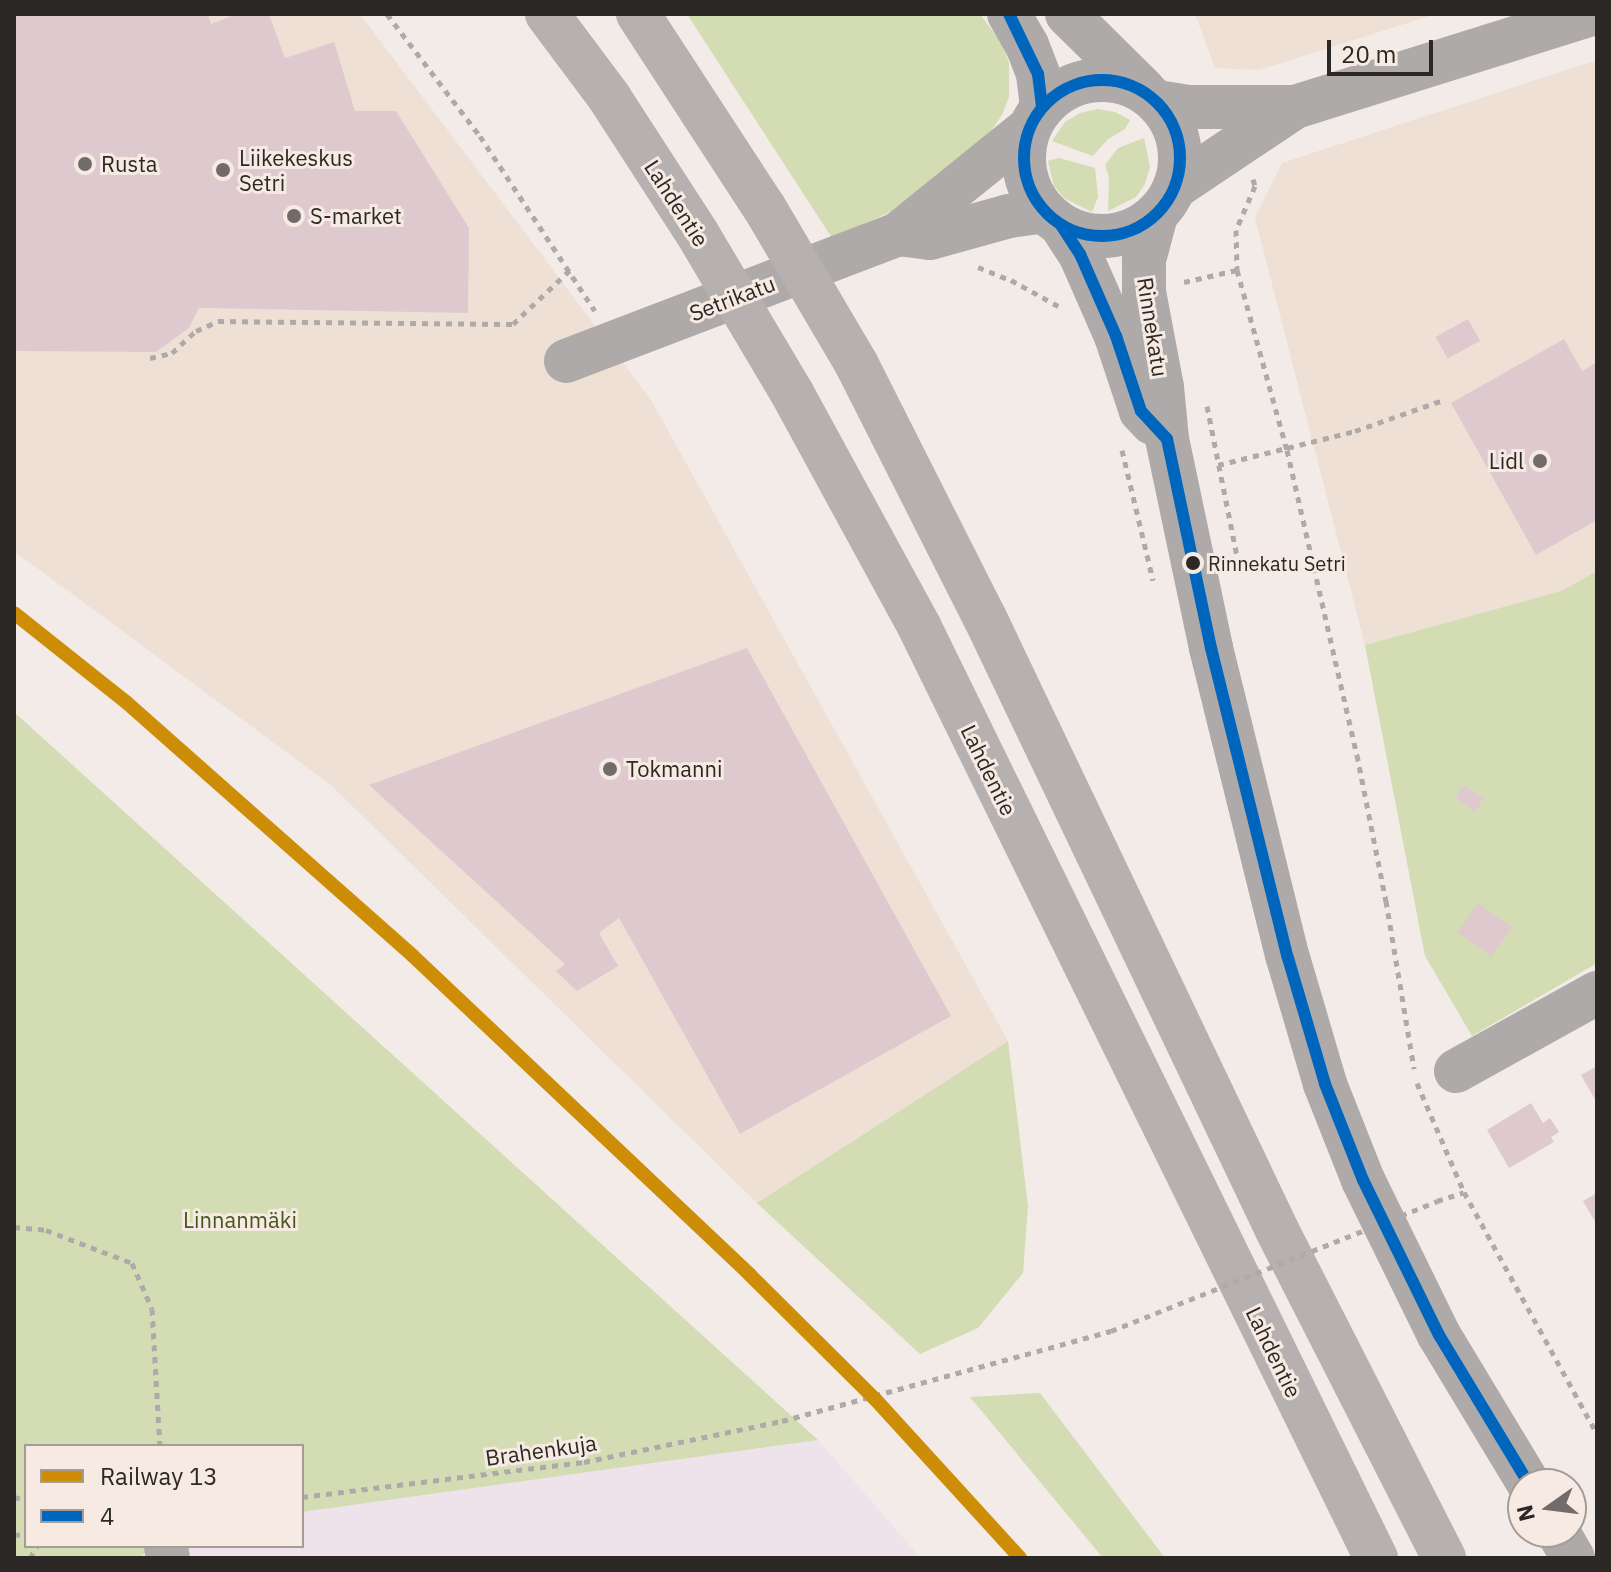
<!DOCTYPE html>
<html>
<head>
<meta charset="utf-8">
<style>
	body { margin:0 }
	#map { position:relative; width:1611px; height:1572px; overflow:hidden; background:#f2ebe7; font-family:"IBM Plex Sans",sans-serif }
	div>[style] { position:absolute }
	.commercial>* { inset:0; background:#efe0d6 }
	.education>* { inset:0; background:#efe3eb }
	.green>* { inset:0; background:#d3dcb3 }
	.building>* { inset:0; background:#decace; transform-origin:0 0 }
	.path>* { height:5px; margin-top:-2.5px; transform-origin:0; background:repeating-linear-gradient(90deg,#aeaaa9 0 6px,transparent 0 12px) }
	.minor>* { height:44px; margin:-22px; padding:0 22px; transform-origin:22px; border-radius:22px; background:#adaaa9 }
	.minor>.ring { margin:-22px; padding:0; box-sizing:content-box; background:none; border:44px solid #adaaa9; border-radius:50% }
	.highway>* { height:44px; margin:-22px; padding:0 22px; transform-origin:22px; border-radius:22px; background:#b6b1b0 }
	.path-bridge>* { height:5px; margin-top:-2.5px; transform-origin:0; background:repeating-linear-gradient(90deg,#aeaaa9 0 6px,transparent 0 12px) }
	.highway-bridge>* { height:44px; margin:-22px; padding:0 22px; transform-origin:22px; border-radius:22px; background:#b6b1b0 }
	.bus-1>* { height:12px; margin:-6px; padding:0 6px; transform-origin:6px; border-radius:6px; background:#0065bd }
	.bus-1>.ring { margin:-6px; padding:0; box-sizing:content-box; background:none; border:12px solid #0065bd; border-radius:50% }
	.rail-1>* { height:14px; margin:-7px; padding:0 7px; transform-origin:7px; border-radius:7px; background:#ce8d07 }
	.dots>* { width:22px; height:22px; translate:-50% -50%; box-sizing:border-box; border:4px solid #f6eae2; border-radius:50% }
	span { translate:-50% -50%; white-space:nowrap; text-align:center; line-height:1.15; -webkit-text-stroke:6px #f6eae2; paint-order:stroke }
	.bus-label { font-size:20px; color:#2c2825 }
	.left { translate:0 -50%; text-align:left }
	.poi-label { font-size:22px; color:#2c2825 }
	.right { translate:-100% -50%; text-align:right }
	.street-label { font-size:22px; color:#2c2825 }
	.park-label { font-size:22px; color:#47561d }
	.frame { position:absolute; inset:0; border:16px solid #2c2825; pointer-events:none }
	.legend { position:absolute; left:24px; top:1444px; width:280px; height:104px; box-sizing:border-box; background:#f6eae2; border:2px solid #a59c96; margin:0; padding:10px 14px; list-style:none; font-size:24px; color:#2c2825 }
	.legend li { display:flex; align-items:center; gap:16px; height:40px }
	.legend b { width:40px; border:2px solid #a59c96 }
	.north { position:absolute; left:1507px; top:1468px; width:80px; height:80px; box-sizing:border-box; background:#f6eae2; border:2px solid #a59c96; border-radius:50%; rotate:256deg; font-size:22px; font-weight:700; line-height:32px; text-align:center; color:#2c2825 }
	.north::after { content:''; display:block; margin:auto; width:28px; height:36px; background:#716c69; clip-path:polygon(50% 0,100% 100%,50% 72%,0 100%) }
	.scale { position:absolute; left:1327px; top:40px; width:106px; height:36px; box-sizing:border-box; border:4px solid #2c2825; border-top:0; padding-left:10px; font-size:24px; line-height:28px; white-space:nowrap; color:#2c2825; -webkit-text-stroke:6px #f6eae2; paint-order:stroke }
</style>
</head>
<body>
<div id="map">
	<div class="commercial">
		<i style="clip-path:polygon(14px 14px,360px 14px,651px 400px,1008px 1041px,757px 1203px,332px 786px,14px 551px)"></i>
		<i style="clip-path:polygon(1195px 14px,1436px 14px,1259px 70px,1215px 68px)"></i>
		<i style="clip-path:polygon(1597px 60px,1597px 571px,1561px 591px,1365px 645px,1255px 218px,1282px 163px)"></i>
	</div>
	<div class="education">
		<i style="clip-path:polygon(818px 1440px,921px 1558px,189px 1558px,186px 1546px,302px 1546px,302px 1512px)"></i>
	</div>
	<div class="green">
		<i style="clip-path:polygon(687px 14px,980px 14px,1003px 45px,1009px 63px,1009px 97px,1002px 115px,987px 137px,899px 208px,832px 238px)"></i>
		<i style="clip-path:polygon(1098px 109px,1115px 112px,1130px 120px,1125px 129px,1108px 139px,1093px 156px,1052px 141px,1065px 122px,1080px 113px)"></i>
		<i style="clip-path:polygon(1144px 138px,1150px 167px,1145px 184px,1136px 197px,1108px 211px,1109px 177px,1105px 165px,1118px 148px)"></i>
		<i style="clip-path:polygon(1059px 158px,1095px 168px,1098px 197px,1092px 212px,1064px 198px,1054px 186px,1048px 161px)"></i>
		<i style="clip-path:polygon(1597px 571px,1597px 963px,1472px 1036px,1425px 956px,1365px 645px,1561px 591px)"></i>
		<i style="clip-path:polygon(14px 712px,818px 1440px,302px 1512px,302px 1446px,26px 1446px,26px 1546px,156px 1546px,138px 1558px,14px 1558px)"></i>
		<i style="clip-path:polygon(1008px 1041px,1028px 1206px,1023px 1273px,978px 1328px,920px 1354px,757px 1203px)"></i>
		<i style="clip-path:polygon(1040px 1393px,1165px 1558px,1103px 1558px,970px 1397px)"></i>
	</div>
	<div class="building">
		<i style="clip-path:polygon(14px 14px,208px 14px,211px 24px,237px 14px,269px 14px,285px 58px,334px 42px,355px 111px,396px 111px,469px 228px,468px 313px,199px 308px,189px 328px,156px 352px,14px 351px)"></i>
		<i style="left:1468px;top:319px;width:25px;height:37px;rotate:61deg"></i>
		<i style="clip-path:polygon(1564px 339px,1582px 371px,1597px 362px,1597px 520px,1536px 555px,1451px 403px)"></i>
		<i style="clip-path:polygon(747px 648px,951px 1016px,740px 1134px,619px 918px,599px 933px,618px 966px,577px 991px,556px 971px,565px 964px,369px 785px)"></i>
		<i style="left:1464px;top:785px;width:24px;height:16px;rotate:35deg"></i>
		<i style="left:1478px;top:903px;width:42px;height:36px;rotate:35deg"></i>
		<i style="clip-path:polygon(1597px 1066px,1597px 1103px,1581px 1075px)"></i>
		<i style="clip-path:polygon(1531px 1103px,1543px 1123px,1550px 1118px,1559px 1132px,1551px 1137px,1554px 1142px,1509px 1168px,1487px 1130px)"></i>
		<i style="clip-path:polygon(1597px 1193px,1597px 1225px,1583px 1201px)"></i>
	</div>
	<div class="path">
		<i style="left:387px;top:14px;width:153px;rotate:52.7deg"></i>
		<i style="left:480px;top:136px;width:209px;rotate:56.7deg"></i>
		<i style="left:1253px;top:179px;width:7px;rotate:74deg"></i>
		<i style="left:1255px;top:186px;width:48px;rotate:113.4deg"></i>
		<i style="left:1236px;top:230px;width:40px;rotate:88.6deg"></i>
		<i style="left:1237px;top:270px;width:187px;rotate:74.5deg"></i>
		<i style="left:1287px;top:450px;width:313px;rotate:77.1deg"></i>
		<i style="left:1357px;top:755px;width:149px;rotate:78.8deg"></i>
		<i style="left:1386px;top:901px;width:170px;rotate:80.5deg"></i>
		<i style="left:978px;top:267px;width:35px;rotate:22deg"></i>
		<i style="left:1011px;top:280px;width:58px;rotate:28.8deg"></i>
		<i style="left:1184px;top:282px;width:54px;rotate:-12.8deg"></i>
		<i style="left:150px;top:358px;width:23px;rotate:-13deg"></i>
		<i style="left:172px;top:353px;width:33px;rotate:-43deg"></i>
		<i style="left:196px;top:331px;width:24px;rotate:-24deg"></i>
		<i style="left:218px;top:321px;width:295px;rotate:0.6deg"></i>
		<i style="left:513px;top:324px;width:79px;rotate:-43.5deg"></i>
		<i style="left:1207px;top:406px;width:158px;rotate:78.7deg"></i>
		<i style="left:1122px;top:450px;width:134px;rotate:76.6deg"></i>
		<i style="left:1218px;top:465px;width:141px;rotate:-13.9deg"></i>
		<i style="left:1355px;top:431px;width:96px;rotate:-19.4deg"></i>
		<i style="left:1417px;top:1083px;width:119px;rotate:66.7deg"></i>
		<i style="left:1464px;top:1192px;width:276px;rotate:61.2deg"></i>
		<i style="left:1437px;top:1201px;width:28px;rotate:-18deg"></i>
		<i style="left:14px;top:1227px;width:32px;rotate:5deg"></i>
		<i style="left:46px;top:1230px;width:92px;rotate:21deg"></i>
		<i style="left:132px;top:1263px;width:50px;rotate:66.5deg"></i>
		<i style="left:152px;top:1309px;width:137px;rotate:86.7deg"></i>
		<i style="left:14px;top:1497px;width:12px;rotate:14deg"></i>
		<i style="left:302px;top:1497px;width:284px;rotate:-7.1deg"></i>
		<i style="left:584px;top:1462px;width:202px;rotate:-11.7deg"></i>
		<i style="left:782px;top:1421px;width:341px;rotate:-15.3deg"></i>
		<i style="left:14px;top:1535px;width:12px;rotate:-5deg"></i>
		<i style="left:30px;top:1558px;width:14px;rotate:-60deg"></i>
	</div>
	<div class="minor">
		<i style="left:1009px;top:14px;width:36px;rotate:60deg"></i>
		<i style="left:1027px;top:45px;width:31px;rotate:69deg"></i>
		<i style="left:1038px;top:74px;width:32px;rotate:83deg"></i>
		<i style="left:1067px;top:14px;width:108px;rotate:44.6deg"></i>
		<i class="ring" style="left:1024px;top:80px;width:112px;height:112px"></i>
		<i style="left:1157px;top:102px;width:32px;rotate:9deg"></i>
		<i style="left:1189px;top:107px;width:106px"></i>
		<i style="left:1295px;top:107px;width:311px;rotate:-17.4deg"></i>
		<i style="left:1174px;top:188px;width:146px;rotate:-33.8deg"></i>
		<i style="left:1156px;top:215px;width:47px;rotate:104.9deg"></i>
		<i style="left:1144px;top:260px;width:32px;rotate:90deg"></i>
		<i style="left:1144px;top:292px;width:97px;rotate:79.3deg"></i>
		<i style="left:1162px;top:387px;width:52px;rotate:84.5deg"></i>
		<i style="left:1167px;top:439px;width:214px;rotate:78.1deg"></i>
		<i style="left:1211px;top:648px;width:319px;rotate:76.1deg"></i>
		<i style="left:1288px;top:958px;width:131px;rotate:73.6deg"></i>
		<i style="left:1325px;top:1084px;width:103px;rotate:68.4deg"></i>
		<i style="left:1363px;top:1180px;width:173px;rotate:63.9deg"></i>
		<i style="left:1439px;top:1335px;width:174px;rotate:58.9deg"></i>
		<i style="left:1061px;top:225px;width:35px;rotate:57deg"></i>
		<i style="left:1080px;top:254px;width:90px;rotate:66.3deg"></i>
		<i style="left:1116px;top:336px;width:79px;rotate:71.6deg"></i>
		<i style="left:1141px;top:411px;width:16px;rotate:47deg"></i>
		<i style="left:898px;top:234px;width:32px;rotate:7deg"></i>
		<i style="left:930px;top:238px;width:82px;rotate:-15.6deg"></i>
		<i style="left:1009px;top:216px;width:35px;rotate:-8deg"></i>
		<i style="left:566px;top:361px;width:355px;rotate:-20.9deg"></i>
		<i style="left:898px;top:234px;width:167px;rotate:-38.9deg"></i>
		<i style="left:1456px;top:1071px;width:161px;rotate:-29deg"></i>
		<i style="left:1558px;top:1532px;width:30px;rotate:60deg"></i>
		<i style="left:166px;top:1546px;width:12px;rotate:81deg"></i>
	</div>
	<div class="highway">
		<i style="left:547px;top:14px;width:104px;rotate:53.2deg"></i>
		<i style="left:609px;top:97px;width:162px;rotate:57.1deg"></i>
		<i style="left:638px;top:14px;width:230px;rotate:56.9deg"></i>
		<i style="left:857px;top:365px;width:284px;rotate:63.2deg"></i>
		<i style="left:985px;top:618px;width:680px;rotate:64.49deg"></i>
		<i style="left:1278px;top:1232px;width:366px;rotate:63deg"></i>
		<i style="left:792px;top:393px;width:268px;rotate:61.4deg"></i>
		<i style="left:920px;top:628px;width:1036px;rotate:63.88deg"></i>
	</div>
	<div class="path-bridge">
		<i style="left:1111px;top:1331px;width:351px;rotate:-21.7deg"></i>
	</div>
	<div class="highway-bridge">
		<i style="left:764px;top:207px;width:183px;rotate:59.5deg"></i>
		<i style="left:697px;top:233px;width:186px;rotate:59.3deg"></i>
	</div>
	<div class="bus-1">
		<i style="left:1009px;top:14px;width:67px;rotate:64.2deg"></i>
		<i style="left:1038px;top:74px;width:32px;rotate:83deg"></i>
		<i class="ring" style="left:1024px;top:80px;width:144px;height:144px"></i>
		<i style="left:1061px;top:225px;width:35px;rotate:57deg"></i>
		<i style="left:1080px;top:254px;width:90px;rotate:66.3deg"></i>
		<i style="left:1116px;top:336px;width:79px;rotate:71.6deg"></i>
		<i style="left:1141px;top:411px;width:38px;rotate:47deg"></i>
		<i style="left:1167px;top:439px;width:214px;rotate:78.1deg"></i>
		<i style="left:1211px;top:648px;width:319px;rotate:76.1deg"></i>
		<i style="left:1288px;top:958px;width:131px;rotate:73.6deg"></i>
		<i style="left:1325px;top:1084px;width:103px;rotate:68.4deg"></i>
		<i style="left:1363px;top:1180px;width:173px;rotate:63.9deg"></i>
		<i style="left:1439px;top:1335px;width:174px;rotate:58.9deg"></i>
	</div>
	<div class="rail-1">
		<i style="left:14px;top:613px;width:143px;rotate:38.5deg"></i>
		<i style="left:126px;top:702px;width:383px;rotate:41.5deg"></i>
		<i style="left:413px;top:956px;width:464px;rotate:43.4deg"></i>
		<i style="left:750px;top:1275px;width:176px;rotate:44.8deg"></i>
		<i style="left:875px;top:1399px;width:215px;rotate:47.6deg"></i>
	</div>
	<div class="dots">
		<i style="left:85px;top:164px;background:#716c69"></i>
		<i style="left:223px;top:170px;background:#716c69"></i>
		<i style="left:294px;top:216px;background:#716c69"></i>
		<i style="left:1540px;top:461px;background:#716c69"></i>
		<i style="left:1193px;top:563px;background:#2c2825"></i>
		<i style="left:610px;top:769px;background:#716c69"></i>
	</div>
	<div class="bus-label">
		<span class="left" style="left:1208px;top:563px">Rinnekatu Setri</span>
	</div>
	<div class="poi-label">
		<span class="left" style="left:239px;top:170px">Liikekeskus<br>Setri</span>
		<span class="left" style="left:101px;top:164px">Rusta</span>
		<span class="left" style="left:310px;top:216px">S-market</span>
		<span class="right" style="left:1524px;top:461px">Lidl</span>
		<span class="left" style="left:626px;top:769px">Tokmanni</span>
	</div>
	<div class="street-label">
		<span style="left:677px;top:203px;rotate:57deg">Lahdentie</span>
		<span style="left:732px;top:298px;rotate:-21deg">Setrikatu</span>
		<span style="left:1153px;top:327px;rotate:81deg">Rinnekatu</span>
		<span style="left:989px;top:770px;rotate:64deg">Lahdentie</span>
		<span style="left:1274px;top:1352px;rotate:64deg">Lahdentie</span>
		<span style="left:541px;top:1450px;rotate:-8deg">Brahenkuja</span>
	</div>
	<div class="park-label">
		<span style="left:240px;top:1220px">Linnanmäki</span>
	</div>
	<div class="frame"></div>
	<ul class="legend">
	<li><b style="height:10px;background:#ce8d07"></b>Railway 13</li>
	<li><b style="height:10px;background:#0065bd"></b>4</li>
	</ul>
	<div class="north">N</div>
	<div class="scale">20 m</div>
</div>
</body>
</html>
